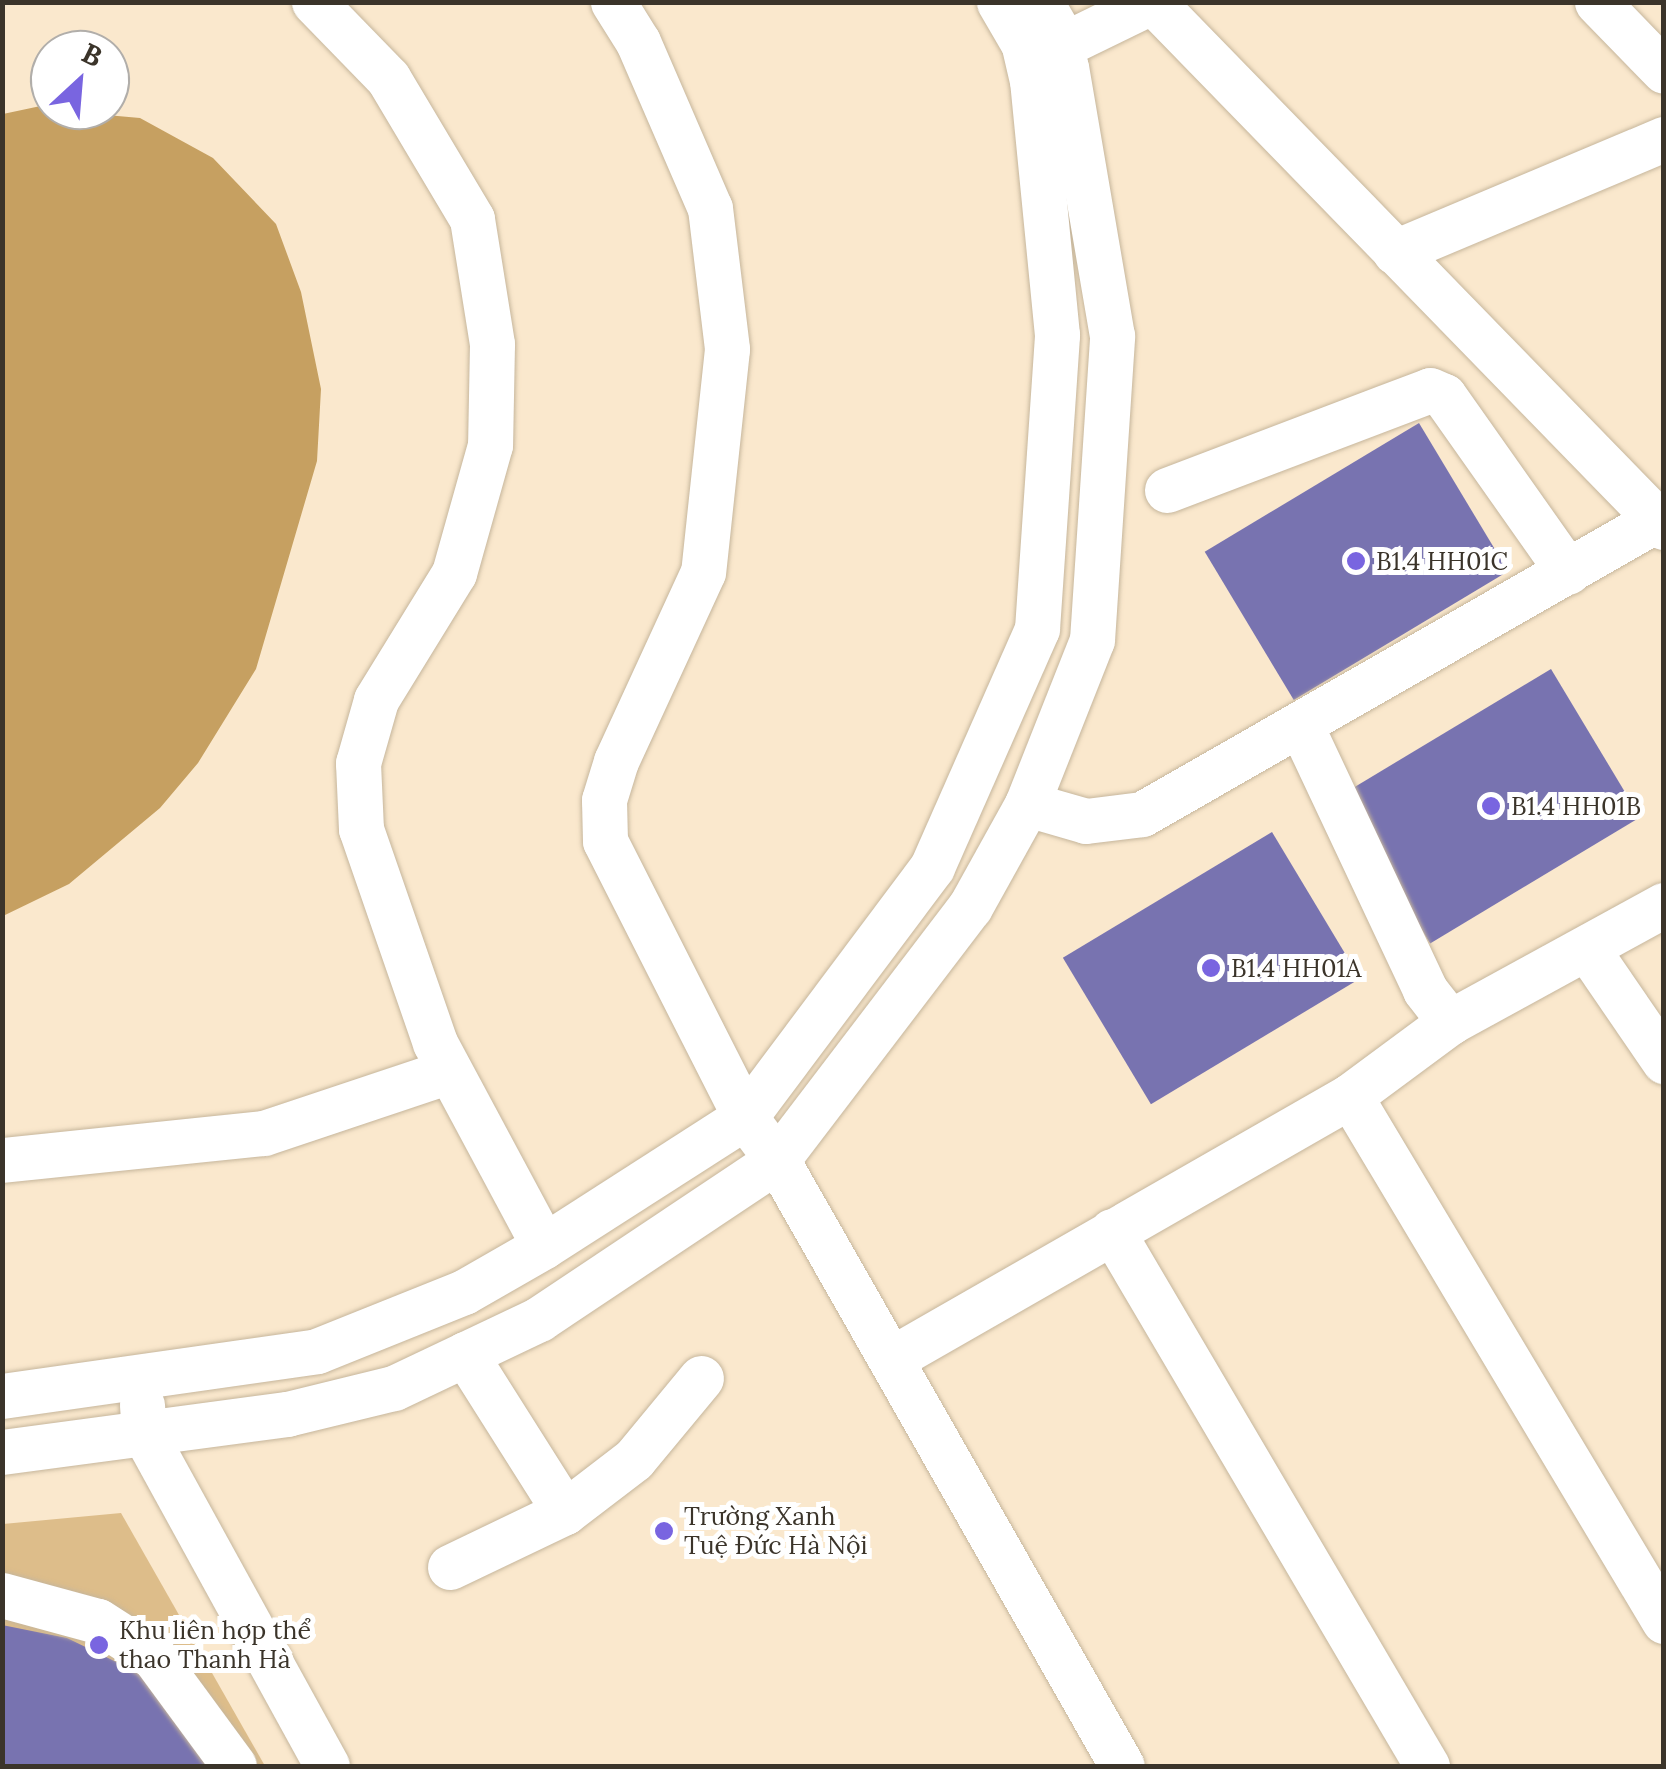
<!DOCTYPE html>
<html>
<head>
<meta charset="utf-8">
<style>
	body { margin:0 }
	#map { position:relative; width:1666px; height:1769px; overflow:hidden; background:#fae8cd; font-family:Lora,serif }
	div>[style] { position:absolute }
	.green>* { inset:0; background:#ddbd8a }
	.water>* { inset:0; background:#c6a061 }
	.building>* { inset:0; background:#7873b0; transform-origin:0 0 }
	.roads { filter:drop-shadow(0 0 2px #c6b69c) drop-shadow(0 0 2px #c6b69c) }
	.minor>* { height:45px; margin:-22.5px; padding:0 22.5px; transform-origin:22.5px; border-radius:22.5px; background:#fff }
	.dots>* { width:28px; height:28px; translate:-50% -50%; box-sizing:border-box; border:5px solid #fff; border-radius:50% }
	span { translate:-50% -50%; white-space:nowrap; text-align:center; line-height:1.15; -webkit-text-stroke:10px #fff; paint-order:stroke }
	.poi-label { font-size:25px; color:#3b342a }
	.left { translate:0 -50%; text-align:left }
	.frame { position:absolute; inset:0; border:5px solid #3b342a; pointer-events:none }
	.north { position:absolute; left:30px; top:30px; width:100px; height:100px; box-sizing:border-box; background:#fff; border:2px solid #b1aeaa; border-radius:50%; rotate:26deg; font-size:28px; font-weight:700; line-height:40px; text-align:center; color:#3b342a }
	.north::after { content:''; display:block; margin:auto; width:35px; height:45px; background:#7965e0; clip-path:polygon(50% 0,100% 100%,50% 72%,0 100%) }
</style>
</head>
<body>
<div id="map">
	<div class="green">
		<i style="clip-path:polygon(121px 1513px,265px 1766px,3px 1766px,3px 1524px)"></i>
	</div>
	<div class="water">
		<i style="clip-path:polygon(50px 104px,50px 110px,140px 118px,213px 158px,276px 224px,301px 292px,321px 389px,317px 461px,256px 669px,198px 763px,160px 808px,69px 884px,3px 916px,3px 114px)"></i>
	</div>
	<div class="building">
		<i style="left:1419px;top:423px;width:173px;height:250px;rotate:59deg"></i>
		<i style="left:1551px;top:669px;width:173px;height:245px;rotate:59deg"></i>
		<i style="left:1272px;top:832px;width:171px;height:244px;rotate:59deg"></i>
		<i style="clip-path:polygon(2px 1625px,67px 1638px,139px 1673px,218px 1766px,2px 1766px)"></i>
	</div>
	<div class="roads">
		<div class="minor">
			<i style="left:314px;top:2px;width:106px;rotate:45.8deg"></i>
			<i style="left:388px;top:78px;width:164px;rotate:59.2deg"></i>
			<i style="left:472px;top:219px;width:127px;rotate:80.9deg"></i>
			<i style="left:492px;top:344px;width:101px;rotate:91.1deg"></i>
			<i style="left:490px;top:445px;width:133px;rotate:105.7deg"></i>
			<i style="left:454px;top:573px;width:149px;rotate:121.6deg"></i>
			<i style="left:376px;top:700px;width:66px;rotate:105.9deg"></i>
			<i style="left:358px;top:763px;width:66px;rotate:87.4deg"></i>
			<i style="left:361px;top:829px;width:226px;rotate:70.9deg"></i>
			<i style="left:435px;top:1043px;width:230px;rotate:61.8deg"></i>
			<i style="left:613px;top:2px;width:47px;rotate:58deg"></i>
			<i style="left:638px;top:42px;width:181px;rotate:66.6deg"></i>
			<i style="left:710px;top:208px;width:142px;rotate:83.1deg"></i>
			<i style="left:727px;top:349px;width:224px;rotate:96.1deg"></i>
			<i style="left:703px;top:572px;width:208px;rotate:114.7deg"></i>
			<i style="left:616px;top:761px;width:41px;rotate:107.1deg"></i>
			<i style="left:604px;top:800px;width:41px;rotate:88.6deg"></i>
			<i style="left:605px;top:841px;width:309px;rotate:63.1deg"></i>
			<i style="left:745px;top:1117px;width:54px;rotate:53.3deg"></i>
			<i style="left:777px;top:1160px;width:697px;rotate:60.35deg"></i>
			<i style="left:1153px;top:2px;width:733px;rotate:45.77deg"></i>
			<i style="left:1597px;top:2px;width:96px;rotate:45.8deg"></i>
			<i style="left:1036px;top:58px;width:128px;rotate:-26deg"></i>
			<i style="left:1395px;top:252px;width:292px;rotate:-22.8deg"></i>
			<i style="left:1167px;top:490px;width:281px;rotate:-20.8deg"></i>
			<i style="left:1430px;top:390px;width:15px;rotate:23deg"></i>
			<i style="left:1444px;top:396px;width:215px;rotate:54.8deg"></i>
			<i style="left:1301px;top:726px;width:292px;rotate:64.8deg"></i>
			<i style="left:1425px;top:990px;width:41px;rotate:52deg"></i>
			<i style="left:1027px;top:804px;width:61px;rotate:16.1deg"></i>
			<i style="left:1086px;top:821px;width:56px;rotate:-7.1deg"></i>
			<i style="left:1142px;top:814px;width:592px;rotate:-29.77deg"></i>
			<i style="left:1588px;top:950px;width:135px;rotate:55.6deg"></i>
			<i style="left:1350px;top:1096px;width:612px;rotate:59.12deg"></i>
			<i style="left:2px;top:1160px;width:263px;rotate:-5.9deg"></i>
			<i style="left:264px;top:1133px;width:195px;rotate:-18.5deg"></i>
			<i style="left:1112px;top:1231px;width:621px;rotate:59.51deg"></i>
			<i style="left:465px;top:1354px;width:187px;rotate:57.7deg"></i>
			<i style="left:565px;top:1512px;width:87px;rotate:-37.5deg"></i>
			<i style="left:634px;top:1459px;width:105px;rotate:-50.4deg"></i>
			<i style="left:891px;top:1359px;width:529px;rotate:-29.81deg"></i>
			<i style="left:1350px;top:1096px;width:124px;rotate:-36.5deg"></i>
			<i style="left:1450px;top:1022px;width:244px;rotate:-28.7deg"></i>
			<i style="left:2px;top:1396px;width:318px;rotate:-8.1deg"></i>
			<i style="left:317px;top:1351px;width:158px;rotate:-21.9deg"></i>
			<i style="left:464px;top:1292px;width:92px;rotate:-29.9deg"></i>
			<i style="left:544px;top:1246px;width:239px;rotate:-32.7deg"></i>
			<i style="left:745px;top:1117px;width:312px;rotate:-53.2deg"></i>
			<i style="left:932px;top:867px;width:260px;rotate:-66.2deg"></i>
			<i style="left:1037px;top:629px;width:295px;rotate:-86.1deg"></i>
			<i style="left:1057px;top:335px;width:255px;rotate:-95.6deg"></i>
			<i style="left:1032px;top:81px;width:37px;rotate:-103deg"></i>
			<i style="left:1024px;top:45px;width:50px;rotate:-120.2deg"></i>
			<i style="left:142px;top:1405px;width:28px;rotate:86deg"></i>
			<i style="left:144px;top:1433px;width:380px;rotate:61.2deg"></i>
			<i style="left:2px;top:1452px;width:288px;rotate:-7.6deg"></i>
			<i style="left:287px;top:1414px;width:110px;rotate:-13.7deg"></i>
			<i style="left:394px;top:1388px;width:161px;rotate:-25.4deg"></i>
			<i style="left:539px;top:1319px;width:286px;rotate:-33.7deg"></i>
			<i style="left:777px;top:1160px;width:318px;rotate:-52.7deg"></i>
			<i style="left:970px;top:907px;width:118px;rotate:-61deg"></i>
			<i style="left:1027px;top:804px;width:176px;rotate:-68.4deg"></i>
			<i style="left:1092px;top:640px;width:305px;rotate:-86.2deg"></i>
			<i style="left:1112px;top:336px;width:272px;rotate:-99.7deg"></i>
			<i style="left:1066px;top:68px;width:37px;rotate:-103deg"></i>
			<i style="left:1058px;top:32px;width:34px;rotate:-120deg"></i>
			<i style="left:450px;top:1567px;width:127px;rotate:-25.6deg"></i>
			<i style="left:2px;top:1595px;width:99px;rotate:15.2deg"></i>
			<i style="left:98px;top:1621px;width:67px;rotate:32.7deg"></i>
			<i style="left:154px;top:1657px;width:135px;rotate:53.7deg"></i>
		</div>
	</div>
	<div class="dots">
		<i style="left:1356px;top:561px;background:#7965e0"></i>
		<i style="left:1491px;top:806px;background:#7965e0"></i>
		<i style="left:1211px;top:968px;background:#7965e0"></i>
		<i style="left:664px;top:1531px;background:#7965e0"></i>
		<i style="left:99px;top:1645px;background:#7965e0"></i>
	</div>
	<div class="poi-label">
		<span class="left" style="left:1376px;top:561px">B1.4 HH01C</span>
		<span class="left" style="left:1511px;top:806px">B1.4 HH01B</span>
		<span class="left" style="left:1231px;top:968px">B1.4 HH01A</span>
		<span class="left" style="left:684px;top:1531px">Trường Xanh<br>Tuệ Đức Hà Nội</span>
		<span class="left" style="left:119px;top:1645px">Khu liên hợp thể<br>thao Thanh Hà</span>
	</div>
	<div class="frame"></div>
	<div class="north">B</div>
</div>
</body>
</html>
